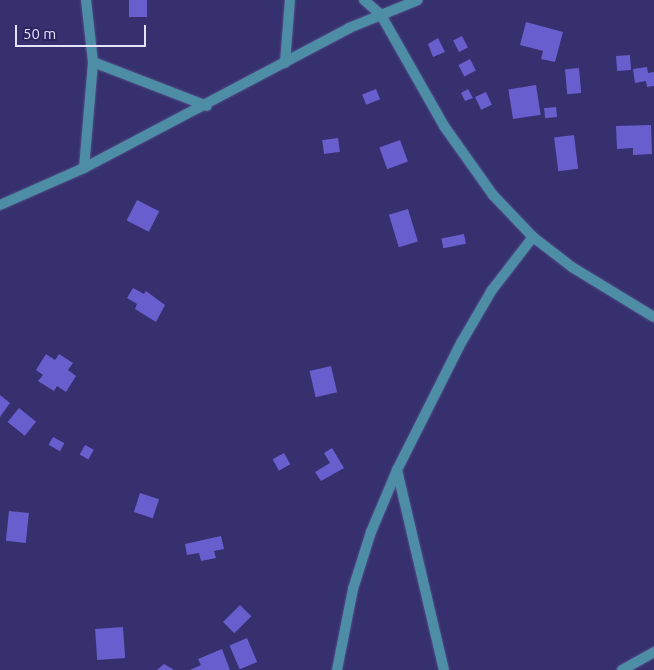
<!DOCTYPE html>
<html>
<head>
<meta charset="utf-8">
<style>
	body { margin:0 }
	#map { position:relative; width:654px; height:670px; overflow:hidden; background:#36306f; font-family:Ubuntu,sans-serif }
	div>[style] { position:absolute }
	.building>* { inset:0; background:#695ece; transform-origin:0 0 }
	.roads { filter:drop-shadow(0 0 1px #524d85) drop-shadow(0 0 1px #524d85) }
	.minor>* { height:10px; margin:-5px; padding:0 5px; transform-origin:5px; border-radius:5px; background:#4d8da5 }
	span { translate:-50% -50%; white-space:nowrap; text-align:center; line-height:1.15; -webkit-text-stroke:4.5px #2c2563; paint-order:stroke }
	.scale { position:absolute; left:15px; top:25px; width:131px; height:22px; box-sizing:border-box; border:2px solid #e3e4fb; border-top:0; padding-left:6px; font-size:15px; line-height:18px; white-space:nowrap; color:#e3e4fb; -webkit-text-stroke:4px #2c2563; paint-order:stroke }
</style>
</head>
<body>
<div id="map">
	<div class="building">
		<i style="left:129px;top:0;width:18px;height:17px"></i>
		<i style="clip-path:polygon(526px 22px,563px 32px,555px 62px,541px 59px,543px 51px,520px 45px)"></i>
		<i style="left:462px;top:36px;width:13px;height:10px;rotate:63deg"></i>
		<i style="clip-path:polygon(438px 38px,445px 52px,433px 57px,428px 44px)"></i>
		<i style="left:630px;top:55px;width:15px;height:14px;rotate:86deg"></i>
		<i style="left:470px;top:59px;width:13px;height:13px;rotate:63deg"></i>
		<i style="clip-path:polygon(647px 67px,648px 73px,654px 72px,654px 86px,647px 87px,646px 81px,635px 83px,633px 69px)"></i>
		<i style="left:579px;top:68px;width:25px;height:14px;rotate:85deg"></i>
		<i style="left:536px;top:85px;width:30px;height:28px;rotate:81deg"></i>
		<i style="left:376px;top:89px;width:11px;height:15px;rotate:68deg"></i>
		<i style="clip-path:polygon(468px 89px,473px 98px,465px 101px,461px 93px)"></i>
		<i style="left:486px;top:92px;width:14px;height:12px;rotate:65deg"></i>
		<i style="left:556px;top:107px;width:10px;height:12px;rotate:84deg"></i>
		<i style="clip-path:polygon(651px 125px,652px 154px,633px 155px,633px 148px,617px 149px,616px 126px)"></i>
		<i style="left:574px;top:135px;width:34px;height:20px;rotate:83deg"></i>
		<i style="left:338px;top:138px;width:14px;height:16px;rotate:82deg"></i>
		<i style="left:400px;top:140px;width:23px;height:22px;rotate:70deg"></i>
		<i style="left:137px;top:200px;width:25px;height:23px;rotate:27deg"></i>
		<i style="left:408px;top:209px;width:34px;height:20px;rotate:73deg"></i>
		<i style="left:464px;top:234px;width:10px;height:23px;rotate:79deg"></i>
		<i style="clip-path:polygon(133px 288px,144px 294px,146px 291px,165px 305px,156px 322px,135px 309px,137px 304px,127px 298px)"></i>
		<i style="clip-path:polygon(46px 354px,55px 360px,59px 354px,73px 363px,68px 370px,76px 376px,66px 392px,57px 386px,54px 391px,38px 381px,43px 375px,36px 370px)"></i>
		<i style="left:331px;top:366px;width:27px;height:22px;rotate:77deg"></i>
		<i style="clip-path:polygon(0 395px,10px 403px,0 417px)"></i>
		<i style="left:19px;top:408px;width:22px;height:18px;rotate:39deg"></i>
		<i style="left:53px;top:437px;width:13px;height:9px;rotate:29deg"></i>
		<i style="left:85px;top:445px;width:10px;height:11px;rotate:29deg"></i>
		<i style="clip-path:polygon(332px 448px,344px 468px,321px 481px,315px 472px,330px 463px,324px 453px)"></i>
		<i style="left:284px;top:453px;width:13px;height:13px;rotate:61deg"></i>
		<i style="left:140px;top:493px;width:20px;height:20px;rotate:18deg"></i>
		<i style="left:9px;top:511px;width:20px;height:30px;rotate:6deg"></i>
		<i style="clip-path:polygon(221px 536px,224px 549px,214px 551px,216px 558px,201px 561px,199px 553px,187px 555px,185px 544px)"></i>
		<i style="left:240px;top:605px;width:16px;height:24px;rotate:45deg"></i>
		<i style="left:123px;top:627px;width:31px;height:28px;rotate:86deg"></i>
		<i style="left:247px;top:638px;width:26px;height:19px;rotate:67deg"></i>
		<i style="clip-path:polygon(222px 649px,230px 670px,190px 670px,201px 665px,198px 659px)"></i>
		<i style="clip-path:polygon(164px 664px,174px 670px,157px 670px)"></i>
	</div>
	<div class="roads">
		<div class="minor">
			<i style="left:364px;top:0;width:23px;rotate:41deg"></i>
			<i style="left:381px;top:15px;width:128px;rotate:60.4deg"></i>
			<i style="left:444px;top:126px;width:85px;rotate:54.6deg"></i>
			<i style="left:493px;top:195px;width:58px;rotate:46.4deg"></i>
			<i style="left:533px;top:237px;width:49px;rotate:37.6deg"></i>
			<i style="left:572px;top:267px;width:96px;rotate:31.4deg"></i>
			<i style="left:93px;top:62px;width:122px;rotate:21.1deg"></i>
			<i style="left:285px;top:63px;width:63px;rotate:-85.5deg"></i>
			<i style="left:84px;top:168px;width:106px;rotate:-85.1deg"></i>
			<i style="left:93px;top:62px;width:62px;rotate:-96.4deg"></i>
			<i style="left:0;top:205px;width:92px;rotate:-23.8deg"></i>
			<i style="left:84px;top:168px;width:300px;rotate:-27.8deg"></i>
			<i style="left:349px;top:28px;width:74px;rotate:-22.1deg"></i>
			<i style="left:397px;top:470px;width:205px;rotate:76.8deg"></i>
			<i style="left:337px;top:670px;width:83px;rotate:-78.8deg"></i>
			<i style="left:353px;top:589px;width:60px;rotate:-72.5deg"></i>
			<i style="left:371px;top:532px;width:67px;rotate:-67.2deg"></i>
			<i style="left:397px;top:470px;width:142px;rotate:-63.3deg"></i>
			<i style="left:461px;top:343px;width:61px;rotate:-59.7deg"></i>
			<i style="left:492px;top:290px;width:67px;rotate:-52.3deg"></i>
			<i style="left:622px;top:670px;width:37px;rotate:-29deg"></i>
		</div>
	</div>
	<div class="scale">50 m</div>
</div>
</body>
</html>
